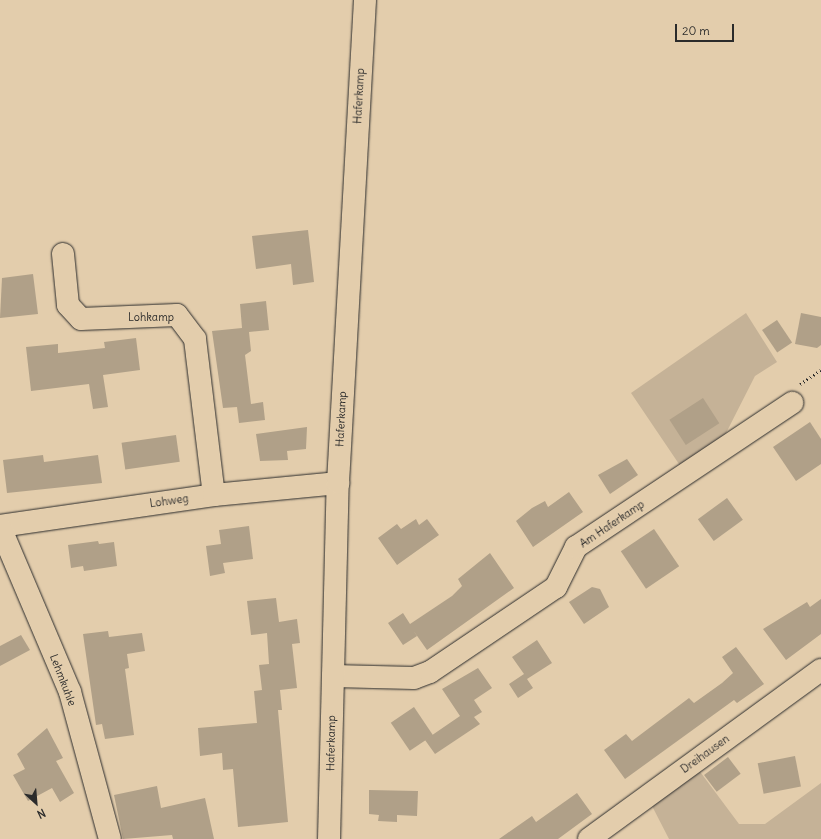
<!DOCTYPE html>
<html>
<head>
<meta charset="utf-8">
<style>
	body { margin:0 }
	#map { position:relative; width:821px; height:839px; overflow:hidden; background:#e3cdac; font-family:Delius,sans-serif }
	div>[style] { position:absolute }
	.green>* { inset:0; background:#c5b297 }
	.building>* { inset:0; background:#b0a088; transform-origin:0 0 }
	.path>* { height:2.5px; margin-top:-1.25px; transform-origin:0; background:repeating-linear-gradient(90deg,#2b2b2b 0 1px,transparent 0 4px) }
	.roads { filter:drop-shadow(0 0 1px #2b2b2b) drop-shadow(0 0 1px #2b2b2b) }
	.minor>* { height:22px; margin:-11px; padding:0 11px; transform-origin:11px; border-radius:11px; background:#e3cdac }
	span { translate:-50% -50%; white-space:nowrap; text-align:center; line-height:1.15; -webkit-text-stroke:3px #e3cdac; paint-order:stroke }
	.street-label { font-size:11px; color:#2b2b2b }
	.north { position:absolute; left:16px; top:783px; width:40px; height:40px; -webkit-text-stroke:3px #e3cdac; paint-order:stroke; rotate:154deg; font-size:11px; font-weight:700; line-height:16px; text-align:center; color:#2b2b2b }
	.north::after { content:''; display:block; margin:auto; width:14px; height:18px; background:#2b2b2b; clip-path:polygon(50% 0,100% 100%,50% 72%,0 100%) }
	.scale { position:absolute; left:675px; top:24px; width:59px; height:18px; box-sizing:border-box; border:2px solid #2b2b2b; border-top:0; padding-left:5px; font-size:12px; line-height:14px; white-space:nowrap; color:#2b2b2b; -webkit-text-stroke:3px #e3cdac; paint-order:stroke }
</style>
</head>
<body>
<div id="map">
	<div class="green">
		<i style="clip-path:polygon(746px 313px,777px 362px,755px 376px,723px 439px,681px 467px,631px 393px)"></i>
		<i style="clip-path:polygon(698px 769px,739px 824px,765px 824px,821px 783px,821px 839px,669px 839px,651px 804px)"></i>
	</div>
	<div class="building">
		<i style="clip-path:polygon(308px 230px,314px 282px,293px 285px,291px 264px,256px 269px,252px 236px)"></i>
		<i style="clip-path:polygon(33px 274px,38px 314px,0 318px,2px 278px)"></i>
		<i style="clip-path:polygon(266px 301px,269px 330px,249px 332px,251px 351px,245px 355px,251px 404px,263px 402px,265px 420px,239px 423px,237px 407px,223px 408px,212px 331px,242px 328px,240px 304px)"></i>
		<i style="clip-path:polygon(801px 313px,821px 317px,821px 345px,817px 348px,795px 344px)"></i>
		<i style="left:777px;top:320px;width:27px;height:18px;rotate:56deg"></i>
		<i style="clip-path:polygon(136px 338px,140px 370px,103px 375px,108px 407px,93px 409px,89px 384px,31px 391px,26px 347px,58px 344px,58px 353px,105px 348px,104px 342px)"></i>
		<i style="left:703px;top:398px;width:30px;height:40px;rotate:57deg"></i>
		<i style="clip-path:polygon(810px 422px,821px 439px,821px 464px,796px 481px,773px 447px)"></i>
		<i style="clip-path:polygon(307px 427px,306px 449px,287px 451px,288px 460px,260px 461px,256px 434px)"></i>
		<i style="left:176px;top:435px;width:27px;height:55px;rotate:82deg"></i>
		<i style="clip-path:polygon(43px 455px,44px 462px,98px 455px,102px 483px,7px 493px,3px 460px)"></i>
		<i style="clip-path:polygon(627px 459px,638px 475px,610px 494px,598px 475px)"></i>
		<i style="clip-path:polygon(569px 492px,583px 512px,533px 547px,516px 521px,532px 508px,545px 501px,548px 507px)"></i>
		<i style="left:727px;top:498px;width:27px;height:36px;rotate:54deg"></i>
		<i style="clip-path:polygon(416px 519px,419px 525px,427px 519px,439px 535px,397px 565px,378px 538px,397px 524px,401px 529px)"></i>
		<i style="clip-path:polygon(249px 526px,253px 559px,223px 563px,225px 573px,210px 576px,206px 546px,221px 544px,219px 530px)"></i>
		<i style="left:654px;top:529px;width:45px;height:40px;rotate:56deg"></i>
		<i style="clip-path:polygon(98px 541px,99px 544px,114px 542px,117px 566px,84px 571px,83px 566px,71px 568px,68px 545px)"></i>
		<i style="clip-path:polygon(490px 553px,514px 588px,427px 650px,413px 630px,417px 636px,403px 645px,388px 623px,403px 613px,410px 624px,452px 596px,462px 586px,458px 579px)"></i>
		<i style="clip-path:polygon(592px 587px,600px 589px,609px 607px,584px 624px,569px 602px)"></i>
		<i style="clip-path:polygon(276px 598px,279px 622px,297px 619px,300px 643px,292px 644px,297px 688px,280px 690px,282px 710px,278px 710px,288px 822px,238px 827px,233px 769px,223px 770px,222px 753px,200px 756px,198px 728px,257px 723px,254px 691px,262px 690px,259px 665px,269px 664px,267px 633px,251px 635px,247px 601px)"></i>
		<i style="clip-path:polygon(821px 599px,821px 634px,786px 660px,763px 629px,807px 602px,810px 607px)"></i>
		<i style="clip-path:polygon(108px 631px,109px 637px,142px 633px,145px 651px,127px 654px,129px 668px,125px 669px,134px 735px,105px 739px,102px 724px,96px 725px,83px 634px)"></i>
		<i style="clip-path:polygon(21px 635px,30px 650px,0 666px,0 646px)"></i>
		<i style="clip-path:polygon(537px 640px,552px 663px,527px 679px,533px 688px,518px 698px,509px 684px,524px 674px,512px 657px)"></i>
		<i style="clip-path:polygon(736px 647px,764px 684px,737px 703px,734px 700px,625px 779px,604px 750px,626px 734px,632px 741px,689px 698px,694px 703px,722px 683px,733px 673px,722px 657px)"></i>
		<i style="clip-path:polygon(478px 668px,492px 688px,474px 700px,482px 712px,474px 717px,480px 724px,435px 754px,425px 740px,460px 716px,442px 689px)"></i>
		<i style="left:414px;top:707px;width:34px;height:28px;rotate:56deg"></i>
		<i style="clip-path:polygon(47px 728px,63px 758px,56px 761px,74px 793px,60px 802px,52px 788px,28px 801px,13px 775px,25px 769px,17px 754px)"></i>
		<i style="left:795px;top:756px;width:31px;height:38px;rotate:79deg"></i>
		<i style="left:728px;top:757px;width:21px;height:30px;rotate:53deg"></i>
		<i style="clip-path:polygon(157px 786px,161px 808px,205px 798px,214px 839px,173px 839px,172px 835px,123px 839px,114px 795px)"></i>
		<i style="clip-path:polygon(369px 790px,418px 791px,417px 816px,397px 815px,397px 822px,378px 821px,379px 815px,369px 814px)"></i>
		<i style="clip-path:polygon(577px 793px,592px 814px,558px 839px,499px 839px,532px 816px,536px 822px)"></i>
	</div>
	<div class="path">
		<i style="left:800px;top:384px;width:25px;rotate:-34deg"></i>
	</div>
	<div class="roads">
		<div class="minor">
			<i style="left:63px;top:254px;width:51px;rotate:84.4deg"></i>
			<i style="left:68px;top:305px;width:19px;rotate:47deg"></i>
			<i style="left:81px;top:319px;width:96px;rotate:-2.4deg"></i>
			<i style="left:177px;top:315px;width:30px;rotate:53deg"></i>
			<i style="left:195px;top:339px;width:157px;rotate:83.1deg"></i>
			<i style="left:0;top:526px;width:216px;rotate:-8.2deg"></i>
			<i style="left:214px;top:495px;width:125px;rotate:-5.5deg"></i>
			<i style="left:0;top:527px;width:179px;rotate:67deg"></i>
			<i style="left:70px;top:692px;width:152px;rotate:74.8deg"></i>
			<i style="left:333px;top:676px;width:81px;rotate:1.4deg"></i>
			<i style="left:414px;top:678px;width:17px;rotate:-21deg"></i>
			<i style="left:430px;top:672px;width:152px;rotate:-34deg"></i>
			<i style="left:556px;top:587px;width:45px;rotate:-63.4deg"></i>
			<i style="left:576px;top:547px;width:260px;rotate:-33.7deg"></i>
			<i style="left:329px;top:839px;width:356px;rotate:-88.6deg"></i>
			<i style="left:338px;top:483px;width:484px;rotate:-86.8deg"></i>
			<i style="left:589px;top:839px;width:287px;rotate:-36.1deg"></i>
		</div>
	</div>
	<div class="street-label">
		<span style="left:359px;top:96px;rotate:-87deg">Haferkamp</span>
		<span style="left:151px;top:317px">Lohkamp</span>
		<span style="left:341px;top:419px;rotate:-87deg">Haferkamp</span>
		<span style="left:169px;top:501px;rotate:-8deg">Lohweg</span>
		<span style="left:612px;top:524px;rotate:-34deg">Am Haferkamp</span>
		<span style="left:63px;top:680px;rotate:69deg">Lehmkuhle</span>
		<span style="left:331px;top:743px;rotate:-89deg">Haferkamp</span>
		<span style="left:705px;top:754px;rotate:-36deg">Dreihausen</span>
	</div>
	<div class="north">N</div>
	<div class="scale">20 m</div>
</div>
</body>
</html>
